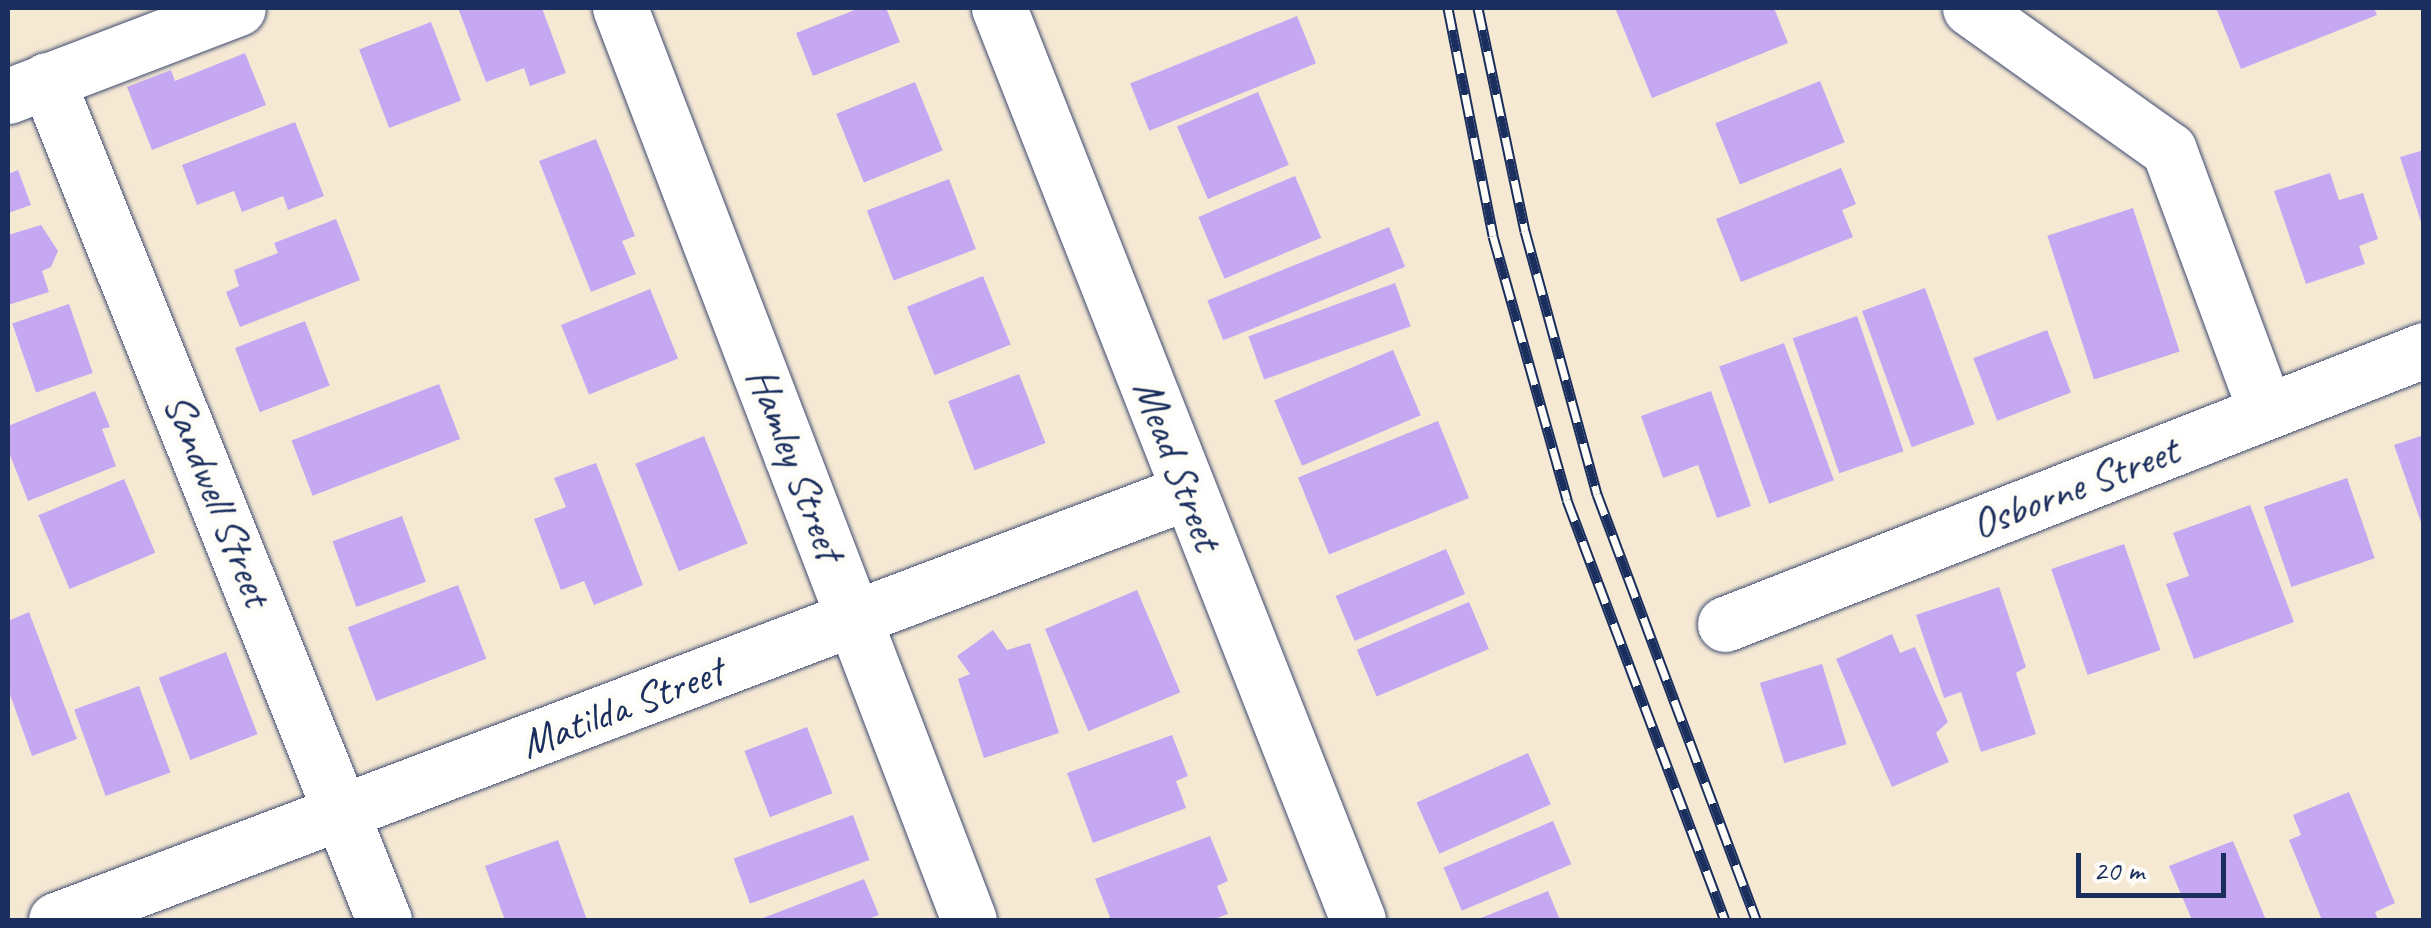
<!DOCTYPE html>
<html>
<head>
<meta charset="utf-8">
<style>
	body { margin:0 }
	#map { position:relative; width:2431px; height:928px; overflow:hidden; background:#f6e9d4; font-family:Caveat,sans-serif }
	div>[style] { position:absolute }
	.building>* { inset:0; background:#c6a8f2; transform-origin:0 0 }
	.roads { filter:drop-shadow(0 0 2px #3c4b70) drop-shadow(0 0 2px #3c4b70) }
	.minor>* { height:55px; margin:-27.5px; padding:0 27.5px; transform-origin:27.5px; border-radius:27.5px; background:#fff }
	.rail>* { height:11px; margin-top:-5.5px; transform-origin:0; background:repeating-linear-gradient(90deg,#fdfcf7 0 22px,#1b2f5e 0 44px); box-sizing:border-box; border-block:2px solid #1b2f5e }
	span { translate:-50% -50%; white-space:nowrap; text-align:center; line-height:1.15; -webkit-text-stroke:10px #fdfcf7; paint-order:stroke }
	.street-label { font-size:42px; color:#1b2f5e }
	.frame { position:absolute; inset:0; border:10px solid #1b2f5e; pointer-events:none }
	.scale { position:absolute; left:2076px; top:853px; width:150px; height:45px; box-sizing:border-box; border:5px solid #1b2f5e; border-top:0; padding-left:12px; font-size:30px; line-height:35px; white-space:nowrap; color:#1b2f5e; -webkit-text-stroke:8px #fdfcf7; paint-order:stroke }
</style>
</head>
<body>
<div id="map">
	<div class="building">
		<i style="clip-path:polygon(458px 8px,542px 8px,566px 73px,530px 86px,524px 68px,486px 82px)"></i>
		<i style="clip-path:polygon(860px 8px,886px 8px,900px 42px,813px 76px,796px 33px)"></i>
		<i style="clip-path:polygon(1615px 8px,1774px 8px,1788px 43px,1652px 98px)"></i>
		<i style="clip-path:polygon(2216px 8px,2374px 8px,2377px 15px,2241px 69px)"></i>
		<i style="left:1297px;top:16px;width:51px;height:180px;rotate:68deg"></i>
		<i style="left:431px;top:22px;width:84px;height:77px;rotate:69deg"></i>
		<i style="clip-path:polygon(245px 53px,266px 105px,152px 150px,127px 87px,171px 70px,175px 81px)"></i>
		<i style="left:1820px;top:81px;width:66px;height:113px;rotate:68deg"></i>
		<i style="left:915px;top:82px;width:74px;height:85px;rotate:68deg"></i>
		<i style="left:1258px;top:92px;width:79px;height:88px;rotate:67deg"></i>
		<i style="clip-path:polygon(295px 122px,324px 196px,288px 210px,283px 196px,242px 212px,234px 191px,197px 205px,182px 165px)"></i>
		<i style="clip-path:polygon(596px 139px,635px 236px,622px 241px,636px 274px,591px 292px,539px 161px)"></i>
		<i style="clip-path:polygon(2424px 150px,2424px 228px,2423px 228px,2400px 157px)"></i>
		<i style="clip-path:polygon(1841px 168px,1856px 204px,1842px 210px,1853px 237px,1741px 282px,1716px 219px)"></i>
		<i style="clip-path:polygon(18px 170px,31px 205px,8px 213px,8px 174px)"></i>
		<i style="clip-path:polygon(2330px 173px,2339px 200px,2363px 193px,2378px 239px,2359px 246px,2365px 264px,2306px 284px,2274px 191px)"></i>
		<i style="left:1295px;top:176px;width:67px;height:105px;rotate:67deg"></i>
		<i style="left:949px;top:179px;width:75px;height:88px;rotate:69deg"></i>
		<i style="left:2133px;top:208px;width:151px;height:90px;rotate:72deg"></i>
		<i style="clip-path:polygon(336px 219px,360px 280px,240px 327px,226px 292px,239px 286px,234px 270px,278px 253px,274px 243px)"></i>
		<i style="clip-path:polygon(41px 225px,58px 251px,51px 267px,42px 271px,49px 292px,8px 305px,8px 235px)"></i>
		<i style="left:1389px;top:227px;width:43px;height:196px;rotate:68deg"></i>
		<i style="left:983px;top:276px;width:74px;height:82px;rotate:68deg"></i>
		<i style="left:1395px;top:283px;width:46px;height:156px;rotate:70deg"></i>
		<i style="left:1925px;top:288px;width:145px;height:67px;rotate:70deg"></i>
		<i style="left:650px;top:289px;width:75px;height:96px;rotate:68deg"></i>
		<i style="left:69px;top:304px;width:73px;height:60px;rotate:71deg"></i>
		<i style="left:1857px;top:316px;width:143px;height:68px;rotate:71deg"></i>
		<i style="left:305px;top:321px;width:69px;height:75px;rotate:69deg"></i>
		<i style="left:2047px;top:330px;width:67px;height:79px;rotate:69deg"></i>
		<i style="left:1784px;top:343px;width:146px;height:69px;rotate:70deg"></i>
		<i style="left:1393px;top:350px;width:71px;height:129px;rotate:67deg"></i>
		<i style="left:1019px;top:374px;width:74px;height:76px;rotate:69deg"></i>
		<i style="left:439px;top:384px;width:59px;height:158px;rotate:69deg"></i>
		<i style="clip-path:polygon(95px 391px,110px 427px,102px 429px,116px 466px,28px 501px,8px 450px,8px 426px)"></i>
		<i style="clip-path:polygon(1711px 391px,1751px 506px,1717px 518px,1698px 465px,1663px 478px,1641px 416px)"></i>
		<i style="left:1438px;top:421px;width:83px;height:151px;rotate:68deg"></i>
		<i style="clip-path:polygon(2424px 435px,2424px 528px,2423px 528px,2394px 445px)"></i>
		<i style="left:704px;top:436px;width:116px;height:74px;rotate:68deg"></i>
		<i style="clip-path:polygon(596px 463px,643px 585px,594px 605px,584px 581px,561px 590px,534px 519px,566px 507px,554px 478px)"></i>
		<i style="left:2347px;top:478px;width:85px;height:88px;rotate:71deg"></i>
		<i style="left:124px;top:479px;width:80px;height:93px;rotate:67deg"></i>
		<i style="clip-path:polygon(2250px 505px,2294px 622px,2194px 659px,2166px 584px,2189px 576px,2173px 533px)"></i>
		<i style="left:402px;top:516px;width:70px;height:74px;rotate:70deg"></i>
		<i style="left:2124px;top:544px;width:112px;height:77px;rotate:71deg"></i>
		<i style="left:1446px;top:549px;width:49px;height:120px;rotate:67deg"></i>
		<i style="left:458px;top:585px;width:79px;height:118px;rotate:69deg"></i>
		<i style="clip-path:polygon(1999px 587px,2026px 667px,2016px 673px,2036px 734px,1981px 752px,1961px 692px,1944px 698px,1916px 615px)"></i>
		<i style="left:1137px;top:590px;width:111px;height:100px;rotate:67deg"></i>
		<i style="left:1469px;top:602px;width:51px;height:122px;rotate:67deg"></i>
		<i style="clip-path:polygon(29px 612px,77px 739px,32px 756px,8px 689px,8px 621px)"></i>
		<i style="clip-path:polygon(993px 630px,1007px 650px,1030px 643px,1059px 733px,984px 758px,958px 679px,970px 674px,957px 656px)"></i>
		<i style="clip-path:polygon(1892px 634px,1900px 653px,1915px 647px,1948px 722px,1936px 733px,1949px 762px,1892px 787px,1836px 659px)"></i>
		<i style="left:226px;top:652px;width:88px;height:72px;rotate:69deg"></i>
		<i style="left:1822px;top:664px;width:84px;height:65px;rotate:73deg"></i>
		<i style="left:139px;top:686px;width:92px;height:69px;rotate:70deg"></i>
		<i style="left:807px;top:727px;width:71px;height:67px;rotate:69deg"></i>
		<i style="clip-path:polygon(1172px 735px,1188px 776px,1176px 781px,1186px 808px,1093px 843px,1067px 773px)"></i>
		<i style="left:1528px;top:753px;width:56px;height:122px;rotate:66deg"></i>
		<i style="clip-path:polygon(2349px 792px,2395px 903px,2375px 912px,2378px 920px,2322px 920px,2289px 840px,2301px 835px,2293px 815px)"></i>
		<i style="left:853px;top:815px;width:48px;height:127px;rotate:70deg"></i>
		<i style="left:1553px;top:821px;width:47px;height:119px;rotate:67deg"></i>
		<i style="clip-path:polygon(1210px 836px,1228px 881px,1217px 886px,1228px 914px,1211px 920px,1111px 920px,1095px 879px)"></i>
		<i style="clip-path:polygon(558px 840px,587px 920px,505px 920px,485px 866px)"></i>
		<i style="clip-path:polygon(2233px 841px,2266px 920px,2192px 920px,2169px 866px)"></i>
		<i style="clip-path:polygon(864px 879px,879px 915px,865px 920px,758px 920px)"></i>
		<i style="clip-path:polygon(1548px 891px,1560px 920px,1476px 920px)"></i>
	</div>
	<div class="roads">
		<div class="minor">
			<i style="left:620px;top:8px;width:976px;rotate:69.06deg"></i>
			<i style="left:999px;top:8px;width:980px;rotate:68.51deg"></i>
			<i style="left:1970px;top:8px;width:244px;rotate:35.5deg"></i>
			<i style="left:2169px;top:150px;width:279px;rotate:69.7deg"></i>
			<i style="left:47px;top:80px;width:905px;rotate:68.14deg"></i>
			<i style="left:8px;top:96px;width:246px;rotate:-20.9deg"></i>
			<i style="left:1725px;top:624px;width:751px;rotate:-21.4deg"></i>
			<i style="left:56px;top:920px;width:1209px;rotate:-20.73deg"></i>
		</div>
	</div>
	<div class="rail">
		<i style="left:1448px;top:8px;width:232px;rotate:78.8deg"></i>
		<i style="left:1493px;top:236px;width:274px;rotate:74.3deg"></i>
		<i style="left:1567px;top:500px;width:449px;rotate:69.4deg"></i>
		<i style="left:1478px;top:8px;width:228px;rotate:78.1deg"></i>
		<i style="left:1525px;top:231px;width:273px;rotate:74.7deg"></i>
		<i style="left:1597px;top:494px;width:455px;rotate:69.5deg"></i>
	</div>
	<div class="street-label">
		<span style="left:795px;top:464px;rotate:69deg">Hamley Street</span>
		<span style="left:1177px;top:465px;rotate:69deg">Mead Street</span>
		<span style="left:2075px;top:488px;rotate:-21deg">Osborne Street</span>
		<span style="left:217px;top:500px;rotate:68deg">Sandwell Street</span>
		<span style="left:622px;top:708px;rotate:-21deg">Matilda Street</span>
	</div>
	<div class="frame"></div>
	<div class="scale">20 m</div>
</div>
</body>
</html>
